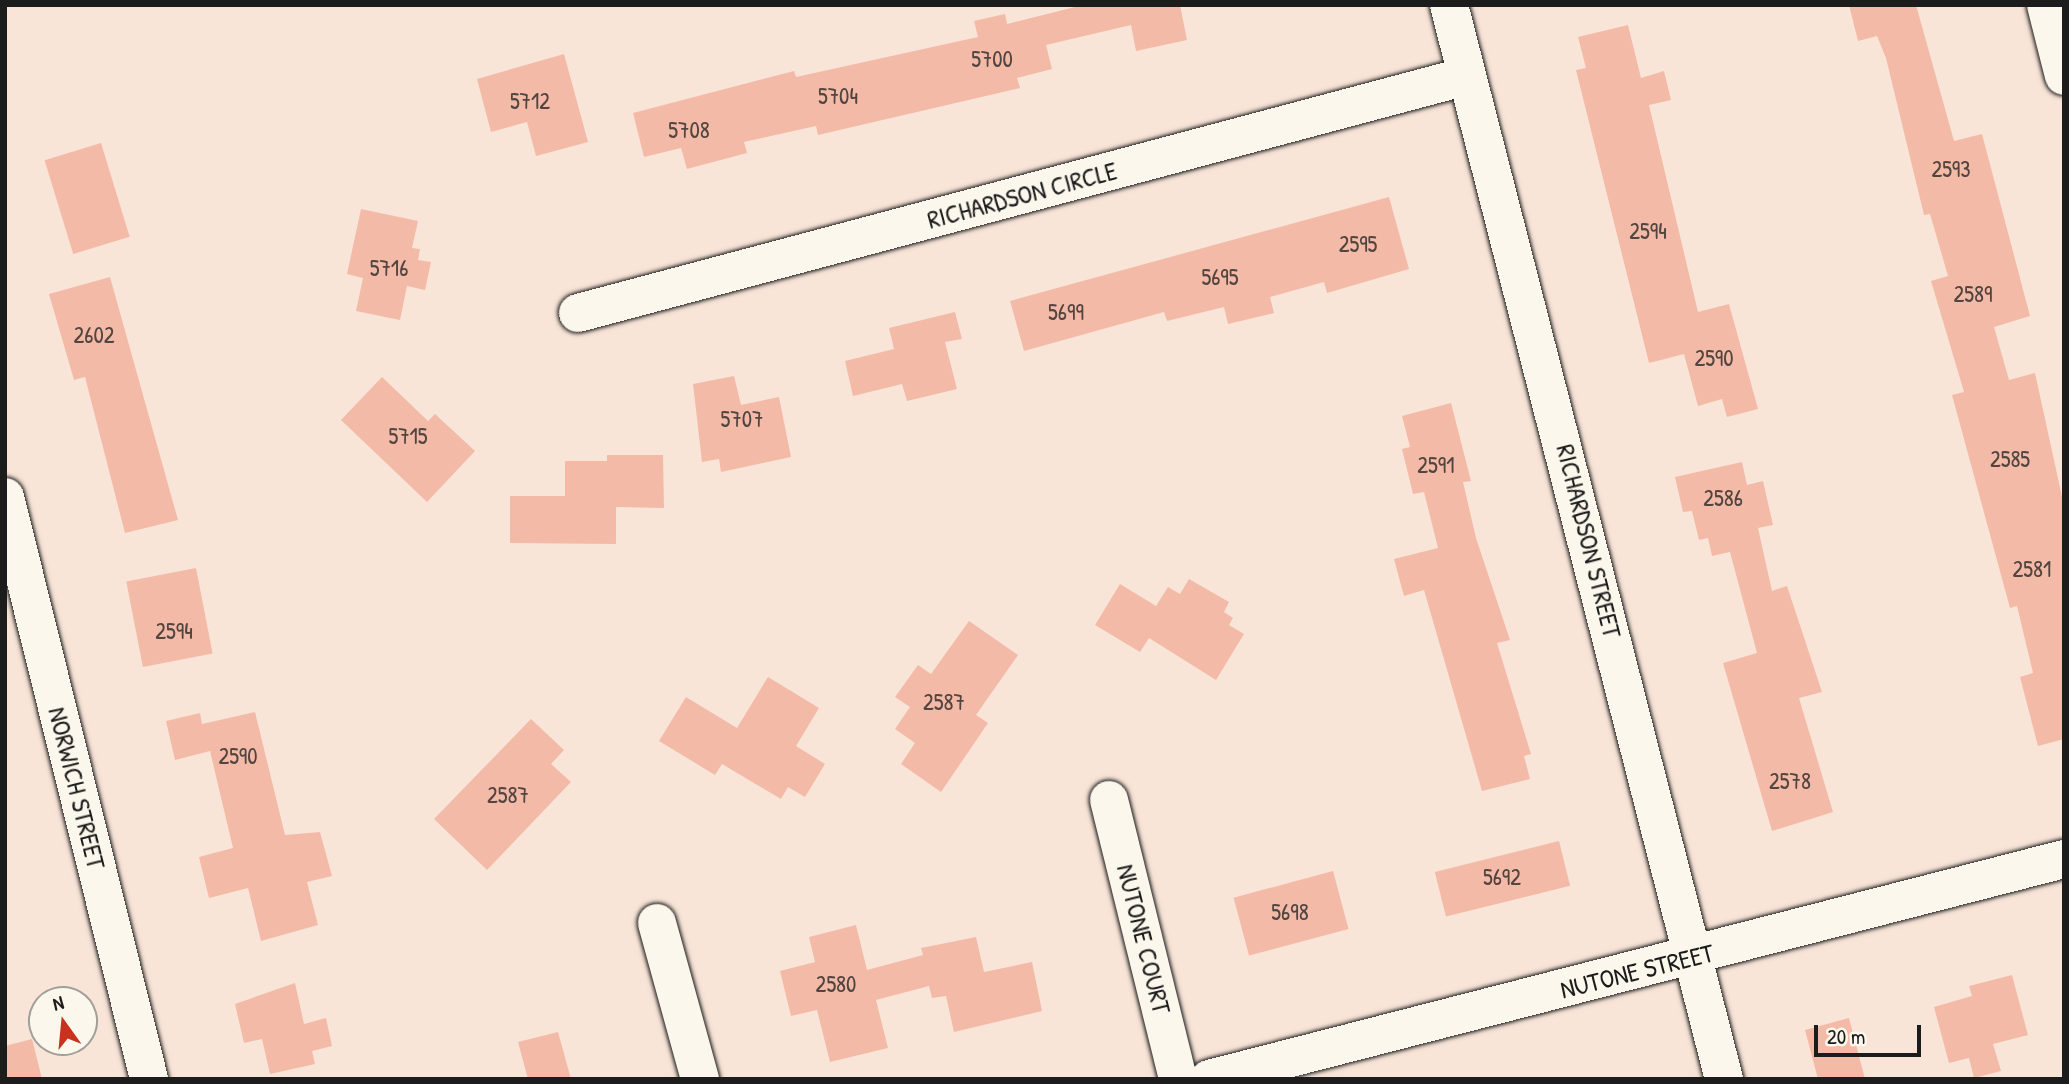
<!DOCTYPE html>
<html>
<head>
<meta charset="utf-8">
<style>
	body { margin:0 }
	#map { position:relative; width:2069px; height:1084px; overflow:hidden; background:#f9e5d8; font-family:"Patrick Hand",sans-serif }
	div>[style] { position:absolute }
	.building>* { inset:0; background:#f3baa8; transform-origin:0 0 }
	.roads { filter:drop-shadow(0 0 2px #1c1c1c) drop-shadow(0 0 2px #1c1c1c) }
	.minor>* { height:38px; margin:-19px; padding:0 19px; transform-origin:19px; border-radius:19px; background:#fbf7ec }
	span { translate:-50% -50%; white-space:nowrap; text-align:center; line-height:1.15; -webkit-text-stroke:5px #fbf7ec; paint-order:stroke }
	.number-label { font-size:23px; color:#52443f }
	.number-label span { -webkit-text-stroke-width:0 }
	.street-label { font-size:26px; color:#1c1c1c }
	.frame { position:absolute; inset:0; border:7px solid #1c1c1c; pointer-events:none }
	.north { position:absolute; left:28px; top:986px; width:70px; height:70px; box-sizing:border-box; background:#fbf7ec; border:2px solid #a29f99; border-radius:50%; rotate:345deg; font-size:19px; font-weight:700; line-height:28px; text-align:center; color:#1c1c1c }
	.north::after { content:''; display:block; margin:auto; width:24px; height:32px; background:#c8321e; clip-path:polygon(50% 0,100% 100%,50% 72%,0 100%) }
	.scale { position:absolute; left:1814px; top:1025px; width:107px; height:32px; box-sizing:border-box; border:4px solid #1c1c1c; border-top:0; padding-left:9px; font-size:21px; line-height:24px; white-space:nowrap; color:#1c1c1c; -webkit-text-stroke:5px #fbf7ec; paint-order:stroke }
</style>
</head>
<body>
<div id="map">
	<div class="building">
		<i style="clip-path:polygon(1083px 5px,1180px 5px,1187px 40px,1136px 51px,1131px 25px,1046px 45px,1052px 69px,1017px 78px,1020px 88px,818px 135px,816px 126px,744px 142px,747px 153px,687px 169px,681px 148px,644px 157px,633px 113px,794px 71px,796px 77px,978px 37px,974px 21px,1005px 14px,1007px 24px)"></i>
		<i style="clip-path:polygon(1849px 5px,1916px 5px,1954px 141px,1982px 134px,2030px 316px,1994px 327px,2009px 380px,2035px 373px,2064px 506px,2064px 739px,2038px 746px,2020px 677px,2033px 673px,2017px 606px,2010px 608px,1952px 395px,1964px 392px,1931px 281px,1948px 276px,1930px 214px,1924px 215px,1886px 58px,1877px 36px,1858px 41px)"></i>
		<i style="clip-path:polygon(1628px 25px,1641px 78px,1664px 71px,1671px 100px,1649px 105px,1698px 312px,1729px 304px,1758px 409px,1727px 417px,1722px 399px,1698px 406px,1684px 354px,1649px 363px,1576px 70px,1586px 68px,1578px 37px)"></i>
		<i style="clip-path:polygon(564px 54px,588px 142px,536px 156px,527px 122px,491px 132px,477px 79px)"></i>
		<i style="left:101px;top:143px;width:98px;height:59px;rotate:73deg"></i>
		<i style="clip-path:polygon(1389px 197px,1409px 269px,1327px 293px,1324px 282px,1270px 297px,1274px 313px,1228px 324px,1224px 307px,1167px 321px,1164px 312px,1024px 351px,1010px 301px)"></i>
		<i style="clip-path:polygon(361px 209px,418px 221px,412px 248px,420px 249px,418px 260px,431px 262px,425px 290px,407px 286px,400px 320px,356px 311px,363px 278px,347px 274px)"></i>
		<i style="clip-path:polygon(110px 277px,178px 520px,125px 533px,85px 377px,74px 380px,49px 294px)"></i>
		<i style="clip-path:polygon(955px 312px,962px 339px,945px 342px,957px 389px,907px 401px,902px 384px,853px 396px,845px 361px,894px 349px,889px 328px)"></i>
		<i style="clip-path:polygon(734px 376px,741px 405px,779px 397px,791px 457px,721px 472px,719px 459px,702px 462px,693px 384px)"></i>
		<i style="clip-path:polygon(382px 377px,428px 421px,435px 414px,475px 451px,427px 502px,341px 420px)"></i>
		<i style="clip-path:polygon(1451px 403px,1471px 481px,1463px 482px,1476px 538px,1510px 640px,1497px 643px,1531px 754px,1524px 756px,1530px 779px,1482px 791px,1424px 590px,1404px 596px,1394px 559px,1438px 548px,1424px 492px,1413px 494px,1402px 449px,1410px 447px,1402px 416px)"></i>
		<i style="clip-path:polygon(607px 455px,663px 455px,664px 508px,616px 507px,616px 544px,510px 543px,510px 496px,565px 496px,565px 461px,607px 461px)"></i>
		<i style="clip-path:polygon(1742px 462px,1747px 485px,1763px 481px,1773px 525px,1758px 528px,1772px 591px,1787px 586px,1822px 692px,1799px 698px,1833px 812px,1772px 831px,1723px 663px,1757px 653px,1730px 552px,1712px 556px,1708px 538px,1699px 540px,1692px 511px,1683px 512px,1675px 477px)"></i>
		<i style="left:196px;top:568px;width:87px;height:71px;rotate:79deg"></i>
		<i style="clip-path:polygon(1189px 579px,1229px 602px,1224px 612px,1233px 618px,1229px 625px,1244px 634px,1216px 680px,1149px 638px,1140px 652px,1095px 625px,1120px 584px,1156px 606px,1168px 587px,1180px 594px)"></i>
		<i style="clip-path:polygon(969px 621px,1018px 655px,976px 715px,988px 723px,941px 792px,901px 764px,915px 743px,895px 729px,910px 707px,895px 697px,918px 665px,931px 674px)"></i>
		<i style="clip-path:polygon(768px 677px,819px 708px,796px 746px,825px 764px,805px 797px,788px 787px,781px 799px,722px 764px,715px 775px,659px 741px,686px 697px,737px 728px)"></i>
		<i style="clip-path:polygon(255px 712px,285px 835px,320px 832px,332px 876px,307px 882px,318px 925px,261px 941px,248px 888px,209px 898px,199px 857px,233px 848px,210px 751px,175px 760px,166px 721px,200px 713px,202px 724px)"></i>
		<i style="clip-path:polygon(531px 719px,564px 750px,551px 764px,571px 782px,487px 870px,434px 819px)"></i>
		<i style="left:1559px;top:841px;width:46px;height:128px;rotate:76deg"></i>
		<i style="left:1333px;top:871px;width:60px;height:103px;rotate:75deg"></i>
		<i style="clip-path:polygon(856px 925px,867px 970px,923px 955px,921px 948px,976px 937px,984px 972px,1032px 962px,1042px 1011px,954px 1032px,946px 996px,932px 998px,929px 986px,876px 1000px,888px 1048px,830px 1062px,817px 1010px,791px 1016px,780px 971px,815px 962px,809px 937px)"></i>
		<i style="clip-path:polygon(2012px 975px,2028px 1035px,1993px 1044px,2001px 1071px,1974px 1078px,1969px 1058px,1949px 1063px,1934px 1007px,1972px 996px,1969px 986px)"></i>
		<i style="clip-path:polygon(295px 983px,304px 1024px,326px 1018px,332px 1046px,312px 1051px,315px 1064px,270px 1074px,262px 1039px,244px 1043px,235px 1004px)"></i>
		<i style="clip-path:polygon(1849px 1018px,1865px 1079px,1818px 1079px,1805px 1030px)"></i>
		<i style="clip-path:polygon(558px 1032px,571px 1079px,528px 1079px,518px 1042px)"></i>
		<i style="clip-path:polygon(32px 1039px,42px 1079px,5px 1079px,5px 1046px)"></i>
	</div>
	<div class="roads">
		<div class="minor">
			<i style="left:1449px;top:5px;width:1109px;rotate:75.64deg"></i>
			<i style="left:2046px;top:5px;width:73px;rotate:75.8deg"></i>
			<i style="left:578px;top:313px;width:920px;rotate:-14.93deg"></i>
			<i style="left:5px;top:497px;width:600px;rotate:76.1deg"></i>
			<i style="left:1109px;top:800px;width:287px;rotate:76.1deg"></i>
			<i style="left:657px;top:923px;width:162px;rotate:74.6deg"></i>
			<i style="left:1209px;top:1079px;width:883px;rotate:-14.43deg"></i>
		</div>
	</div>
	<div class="number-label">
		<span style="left:992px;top:59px">5700</span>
		<span style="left:838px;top:96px">5704</span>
		<span style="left:530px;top:101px">5712</span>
		<span style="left:689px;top:130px">5708</span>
		<span style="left:1951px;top:169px">2593</span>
		<span style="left:1648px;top:231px">2594</span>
		<span style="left:1358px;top:244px">2595</span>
		<span style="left:389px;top:268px">5716</span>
		<span style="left:1220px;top:277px">5695</span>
		<span style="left:1973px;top:294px">2589</span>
		<span style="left:1066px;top:312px">5699</span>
		<span style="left:94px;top:335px">2602</span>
		<span style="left:1714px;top:358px">2590</span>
		<span style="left:742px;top:419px">5707</span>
		<span style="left:408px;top:436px">5715</span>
		<span style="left:2010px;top:459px">2585</span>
		<span style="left:1436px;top:465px">2591</span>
		<span style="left:1723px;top:498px">2586</span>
		<span style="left:2032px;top:569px">2581</span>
		<span style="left:174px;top:631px">2594</span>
		<span style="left:944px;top:702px">2587</span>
		<span style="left:238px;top:756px">2590</span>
		<span style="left:1790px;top:781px">2578</span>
		<span style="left:508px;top:795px">2587</span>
		<span style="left:1502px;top:877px">5692</span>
		<span style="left:1290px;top:912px">5698</span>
		<span style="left:836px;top:984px">2580</span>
	</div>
	<div class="street-label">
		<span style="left:1022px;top:195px;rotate:-15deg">RICHARDSON CIRCLE</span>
		<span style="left:1589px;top:541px;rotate:76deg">RICHARDSON STREET</span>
		<span style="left:77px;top:788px;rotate:76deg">NORWICH STREET</span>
		<span style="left:1144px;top:939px;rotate:76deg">NUTONE COURT</span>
		<span style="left:1637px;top:971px;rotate:-14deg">NUTONE STREET</span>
	</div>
	<div class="frame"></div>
	<div class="north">N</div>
	<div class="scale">20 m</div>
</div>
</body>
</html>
